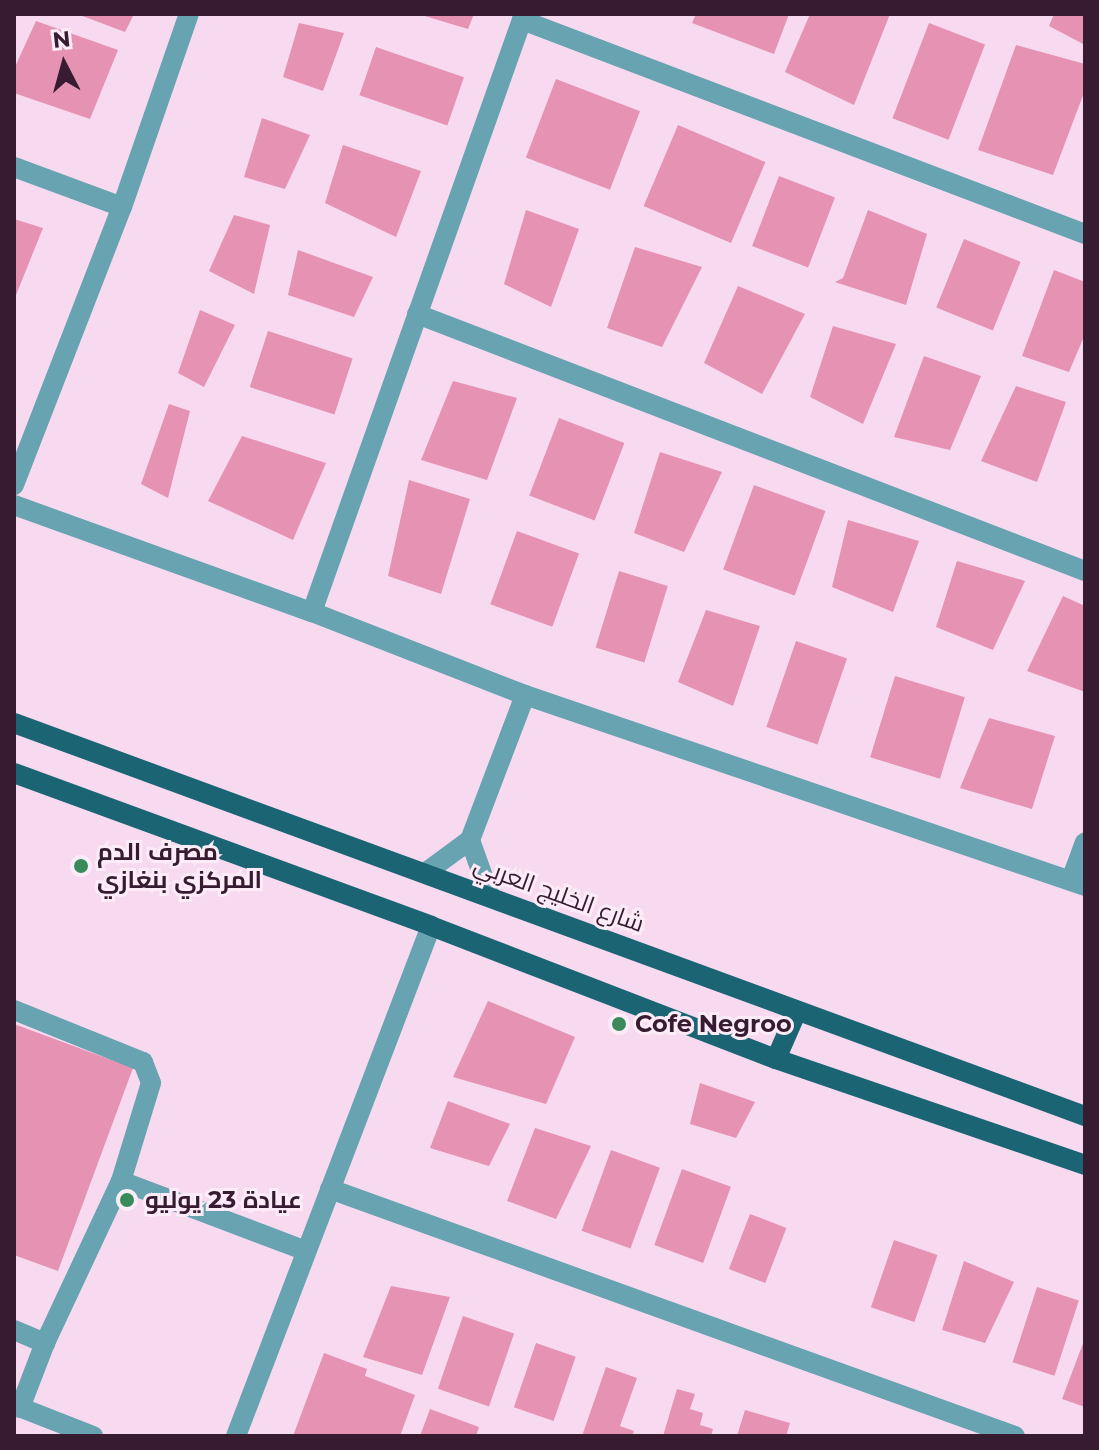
<!DOCTYPE html>
<html>
<head>
<meta charset="utf-8">
<style>
	body { margin:0 }
	#map { position:relative; width:1099px; height:1450px; overflow:hidden; background:#f7daf0; font-family:Montserrat,Cairo,sans-serif }
	div>[style] { position:absolute }
	.building>* { inset:0; background:#e692b3; transform-origin:0 0 }
	.minor>* { height:20px; margin:-10px; padding:0 10px; transform-origin:10px; border-radius:10px; background:#68a3b1 }
	.major>* { height:20px; margin:-10px; padding:0 10px; transform-origin:10px; border-radius:10px; background:#1b6474 }
	.dots>* { width:22px; height:22px; translate:-50% -50%; box-sizing:border-box; border:4px solid #fbecf7; border-radius:50% }
	span { translate:-50% -50%; white-space:nowrap; text-align:center; line-height:1.15; -webkit-text-stroke:6px #fbecf7; paint-order:stroke }
	.poi-label { font-size:24px; color:#371c31; font-weight:700 }
	.left { translate:0 -50%; text-align:left }
	.street-label { font-size:24px; color:#371c31 }
	.frame { position:absolute; inset:0; border:16px solid #371c31; pointer-events:none }
	.north { position:absolute; left:24px; top:24px; width:80px; height:80px; -webkit-text-stroke:6px #fbecf7; paint-order:stroke; rotate:354deg; font-size:22px; font-weight:700; line-height:32px; text-align:center; color:#371c31 }
	.north::after { content:''; display:block; margin:auto; width:28px; height:36px; background:#371c31; clip-path:polygon(50% 0,100% 100%,50% 72%,0 100%) }
</style>
</head>
<body>
<div id="map">
	<div class="building">
		<i style="clip-path:polygon(77px 14px,134px 14px,125px 32px)"></i>
		<i style="clip-path:polygon(418px 14px,474px 14px,468px 29px)"></i>
		<i style="clip-path:polygon(696px 14px,789px 14px,774px 54px,692px 23px)"></i>
		<i style="clip-path:polygon(810px 14px,890px 14px,854px 105px,785px 72px)"></i>
		<i style="clip-path:polygon(1054px 14px,1085px 14px,1085px 45px,1049px 26px)"></i>
		<i style="clip-path:polygon(36px 21px,118px 50px,90px 119px,14px 93px,14px 69px)"></i>
		<i style="clip-path:polygon(299px 23px,344px 33px,323px 91px,283px 77px)"></i>
		<i style="left:929px;top:23px;width:60px;height:102px;rotate:21deg"></i>
		<i style="clip-path:polygon(1016px 45px,1085px 64px,1085px 90px,1053px 175px,978px 150px)"></i>
		<i style="left:376px;top:47px;width:93px;height:51px;rotate:19deg"></i>
		<i style="left:556px;top:79px;width:90px;height:84px;rotate:21deg"></i>
		<i style="clip-path:polygon(262px 118px,310px 135px,285px 189px,244px 177px)"></i>
		<i style="left:678px;top:125px;width:95px;height:88px;rotate:23deg"></i>
		<i style="clip-path:polygon(343px 145px,421px 171px,396px 237px,325px 203px)"></i>
		<i style="left:779px;top:176px;width:60px;height:75px;rotate:21deg"></i>
		<i style="clip-path:polygon(526px 210px,579px 229px,551px 307px,504px 284px)"></i>
		<i style="clip-path:polygon(868px 210px,927px 234px,906px 305px,835px 282px,843px 278px)"></i>
		<i style="clip-path:polygon(234px 215px,270px 225px,254px 294px,209px 271px)"></i>
		<i style="clip-path:polygon(14px 219px,43px 228px,14px 300px)"></i>
		<i style="left:964px;top:239px;width:61px;height:74px;rotate:22deg"></i>
		<i style="clip-path:polygon(635px 247px,702px 267px,662px 347px,607px 328px)"></i>
		<i style="clip-path:polygon(298px 250px,373px 277px,354px 317px,288px 295px)"></i>
		<i style="clip-path:polygon(1054px 270px,1085px 282px,1085px 334px,1069px 372px,1022px 356px)"></i>
		<i style="clip-path:polygon(738px 286px,805px 314px,762px 394px,704px 363px)"></i>
		<i style="clip-path:polygon(200px 310px,235px 325px,204px 387px,178px 373px)"></i>
		<i style="clip-path:polygon(833px 326px,896px 344px,863px 424px,810px 397px)"></i>
		<i style="left:268px;top:331px;width:89px;height:59px;rotate:18deg"></i>
		<i style="clip-path:polygon(924px 356px,981px 376px,950px 450px,894px 437px)"></i>
		<i style="clip-path:polygon(453px 381px,517px 398px,487px 480px,421px 460px)"></i>
		<i style="clip-path:polygon(1016px 386px,1066px 402px,1037px 482px,981px 461px)"></i>
		<i style="clip-path:polygon(169px 404px,190px 411px,168px 498px,141px 484px)"></i>
		<i style="left:559px;top:418px;width:70px;height:83px;rotate:21deg"></i>
		<i style="clip-path:polygon(242px 436px,326px 463px,293px 540px,208px 501px)"></i>
		<i style="clip-path:polygon(660px 452px,722px 472px,684px 552px,634px 533px)"></i>
		<i style="clip-path:polygon(409px 480px,470px 499px,441px 594px,388px 576px)"></i>
		<i style="left:754px;top:485px;width:76px;height:90px;rotate:20deg"></i>
		<i style="clip-path:polygon(848px 520px,919px 541px,893px 612px,832px 587px)"></i>
		<i style="left:517px;top:531px;width:66px;height:78px;rotate:20deg"></i>
		<i style="clip-path:polygon(957px 561px,1025px 581px,993px 650px,936px 627px)"></i>
		<i style="left:619px;top:571px;width:51px;height:80px;rotate:17deg"></i>
		<i style="clip-path:polygon(1063px 596px,1085px 606px,1085px 692px,1027px 671px)"></i>
		<i style="clip-path:polygon(706px 610px,760px 626px,733px 706px,678px 682px)"></i>
		<i style="left:796px;top:641px;width:54px;height:91px;rotate:19deg"></i>
		<i style="left:895px;top:676px;width:73px;height:85px;rotate:17deg"></i>
		<i style="clip-path:polygon(989px 718px,1055px 736px,1032px 809px,960px 788px)"></i>
		<i style="clip-path:polygon(488px 1001px,575px 1037px,546px 1104px,453px 1077px)"></i>
		<i style="clip-path:polygon(14px 1024px,133px 1068px,58px 1271px,14px 1255px)"></i>
		<i style="clip-path:polygon(700px 1083px,755px 1102px,736px 1138px,690px 1124px)"></i>
		<i style="clip-path:polygon(448px 1101px,510px 1124px,489px 1166px,430px 1148px)"></i>
		<i style="clip-path:polygon(535px 1128px,591px 1146px,556px 1219px,507px 1201px)"></i>
		<i style="left:611px;top:1150px;width:52px;height:86px;rotate:20deg"></i>
		<i style="left:682px;top:1169px;width:52px;height:81px;rotate:20deg"></i>
		<i style="left:750px;top:1214px;width:39px;height:59px;rotate:21deg"></i>
		<i style="left:894px;top:1240px;width:46px;height:71px;rotate:19deg"></i>
		<i style="clip-path:polygon(964px 1261px,1014px 1282px,985px 1343px,942px 1330px)"></i>
		<i style="clip-path:polygon(391px 1286px,450px 1297px,422px 1375px,363px 1357px)"></i>
		<i style="left:1037px;top:1287px;width:44px;height:79px;rotate:18deg"></i>
		<i style="left:463px;top:1316px;width:54px;height:77px;rotate:19deg"></i>
		<i style="clip-path:polygon(1085px 1338px,1085px 1407px,1062px 1399px)"></i>
		<i style="left:536px;top:1343px;width:42px;height:68px;rotate:19deg"></i>
		<i style="clip-path:polygon(324px 1353px,367px 1369px,365px 1376px,415px 1395px,400px 1436px,293px 1436px)"></i>
		<i style="clip-path:polygon(606px 1367px,637px 1378px,620px 1426px,634px 1431px,632px 1436px,582px 1436px)"></i>
		<i style="clip-path:polygon(677px 1389px,695px 1394px,690px 1409px,703px 1413px,700px 1425px,713px 1429px,711px 1436px,663px 1436px)"></i>
		<i style="clip-path:polygon(430px 1409px,479px 1427px,476px 1436px,420px 1436px)"></i>
		<i style="clip-path:polygon(745px 1410px,790px 1423px,786px 1436px,737px 1436px)"></i>
	</div>
	<div class="minor">
		<i style="left:522px;top:20px;width:602px;rotate:20.81deg"></i>
		<i style="left:14px;top:167px;width:115px;rotate:20.3deg"></i>
		<i style="left:417px;top:314px;width:716px;rotate:21.04deg"></i>
		<i style="left:14px;top:485px;width:298px;rotate:-68.8deg"></i>
		<i style="left:122px;top:207px;width:204px;rotate:-70.9deg"></i>
		<i style="left:14px;top:505px;width:317px;rotate:19.8deg"></i>
		<i style="left:312px;top:612px;width:229px;rotate:21.3deg"></i>
		<i style="left:525px;top:695px;width:592px;rotate:18.83deg"></i>
		<i style="left:312px;top:612px;width:634px;rotate:-70.48deg"></i>
		<i style="left:470px;top:840px;width:59px;rotate:70.3deg"></i>
		<i style="left:425px;top:873px;width:56px;rotate:-36.3deg"></i>
		<i style="left:470px;top:840px;width:155px;rotate:-69.2deg"></i>
		<i style="left:1071px;top:880px;width:40px;rotate:-69.8deg"></i>
		<i style="left:14px;top:1010px;width:139px;rotate:22deg"></i>
		<i style="left:143px;top:1062px;width:22px;rotate:69deg"></i>
		<i style="left:151px;top:1083px;width:102px;rotate:107deg"></i>
		<i style="left:121px;top:1181px;width:198px;rotate:20.7deg"></i>
		<i style="left:330px;top:1189px;width:728px;rotate:19.83deg"></i>
		<i style="left:14px;top:1330px;width:34px;rotate:23deg"></i>
		<i style="left:14px;top:1405px;width:85px;rotate:21.4deg"></i>
		<i style="left:20px;top:1408px;width:70px;rotate:-69deg"></i>
		<i style="left:45px;top:1343px;width:179px;rotate:-64.9deg"></i>
		<i style="left:236px;top:1436px;width:546px;rotate:-69.08deg"></i>
	</div>
	<div class="major">
		<i style="left:14px;top:723px;width:1141px;rotate:20.15deg"></i>
		<i style="left:14px;top:773px;width:444px;rotate:20.1deg"></i>
		<i style="left:431px;top:926px;width:370px;rotate:21.1deg"></i>
		<i style="left:776px;top:1059px;width:327px;rotate:18.9deg"></i>
		<i style="left:776px;top:1059px;width:52px;rotate:-66.4deg"></i>
	</div>
	<div class="dots">
		<i style="left:81px;top:866px;background:#3a8b5c"></i>
		<i style="left:619px;top:1024px;background:#3a8b5c"></i>
		<i style="left:127px;top:1200px;background:#3a8b5c"></i>
	</div>
	<div class="poi-label">
		<span class="left" style="left:97px;top:866px">مصرف الدم<br>المركزي بنغازي</span>
		<span class="left" style="left:635px;top:1024px">Cofe Negroo</span>
		<span class="left" style="left:145px;top:1200px">عيادة 23 يوليو</span>
	</div>
	<div class="street-label">
		<span style="left:559px;top:894px;rotate:20deg">شارع الخليج العربي</span>
	</div>
	<div class="frame"></div>
	<div class="north">N</div>
</div>
</body>
</html>
